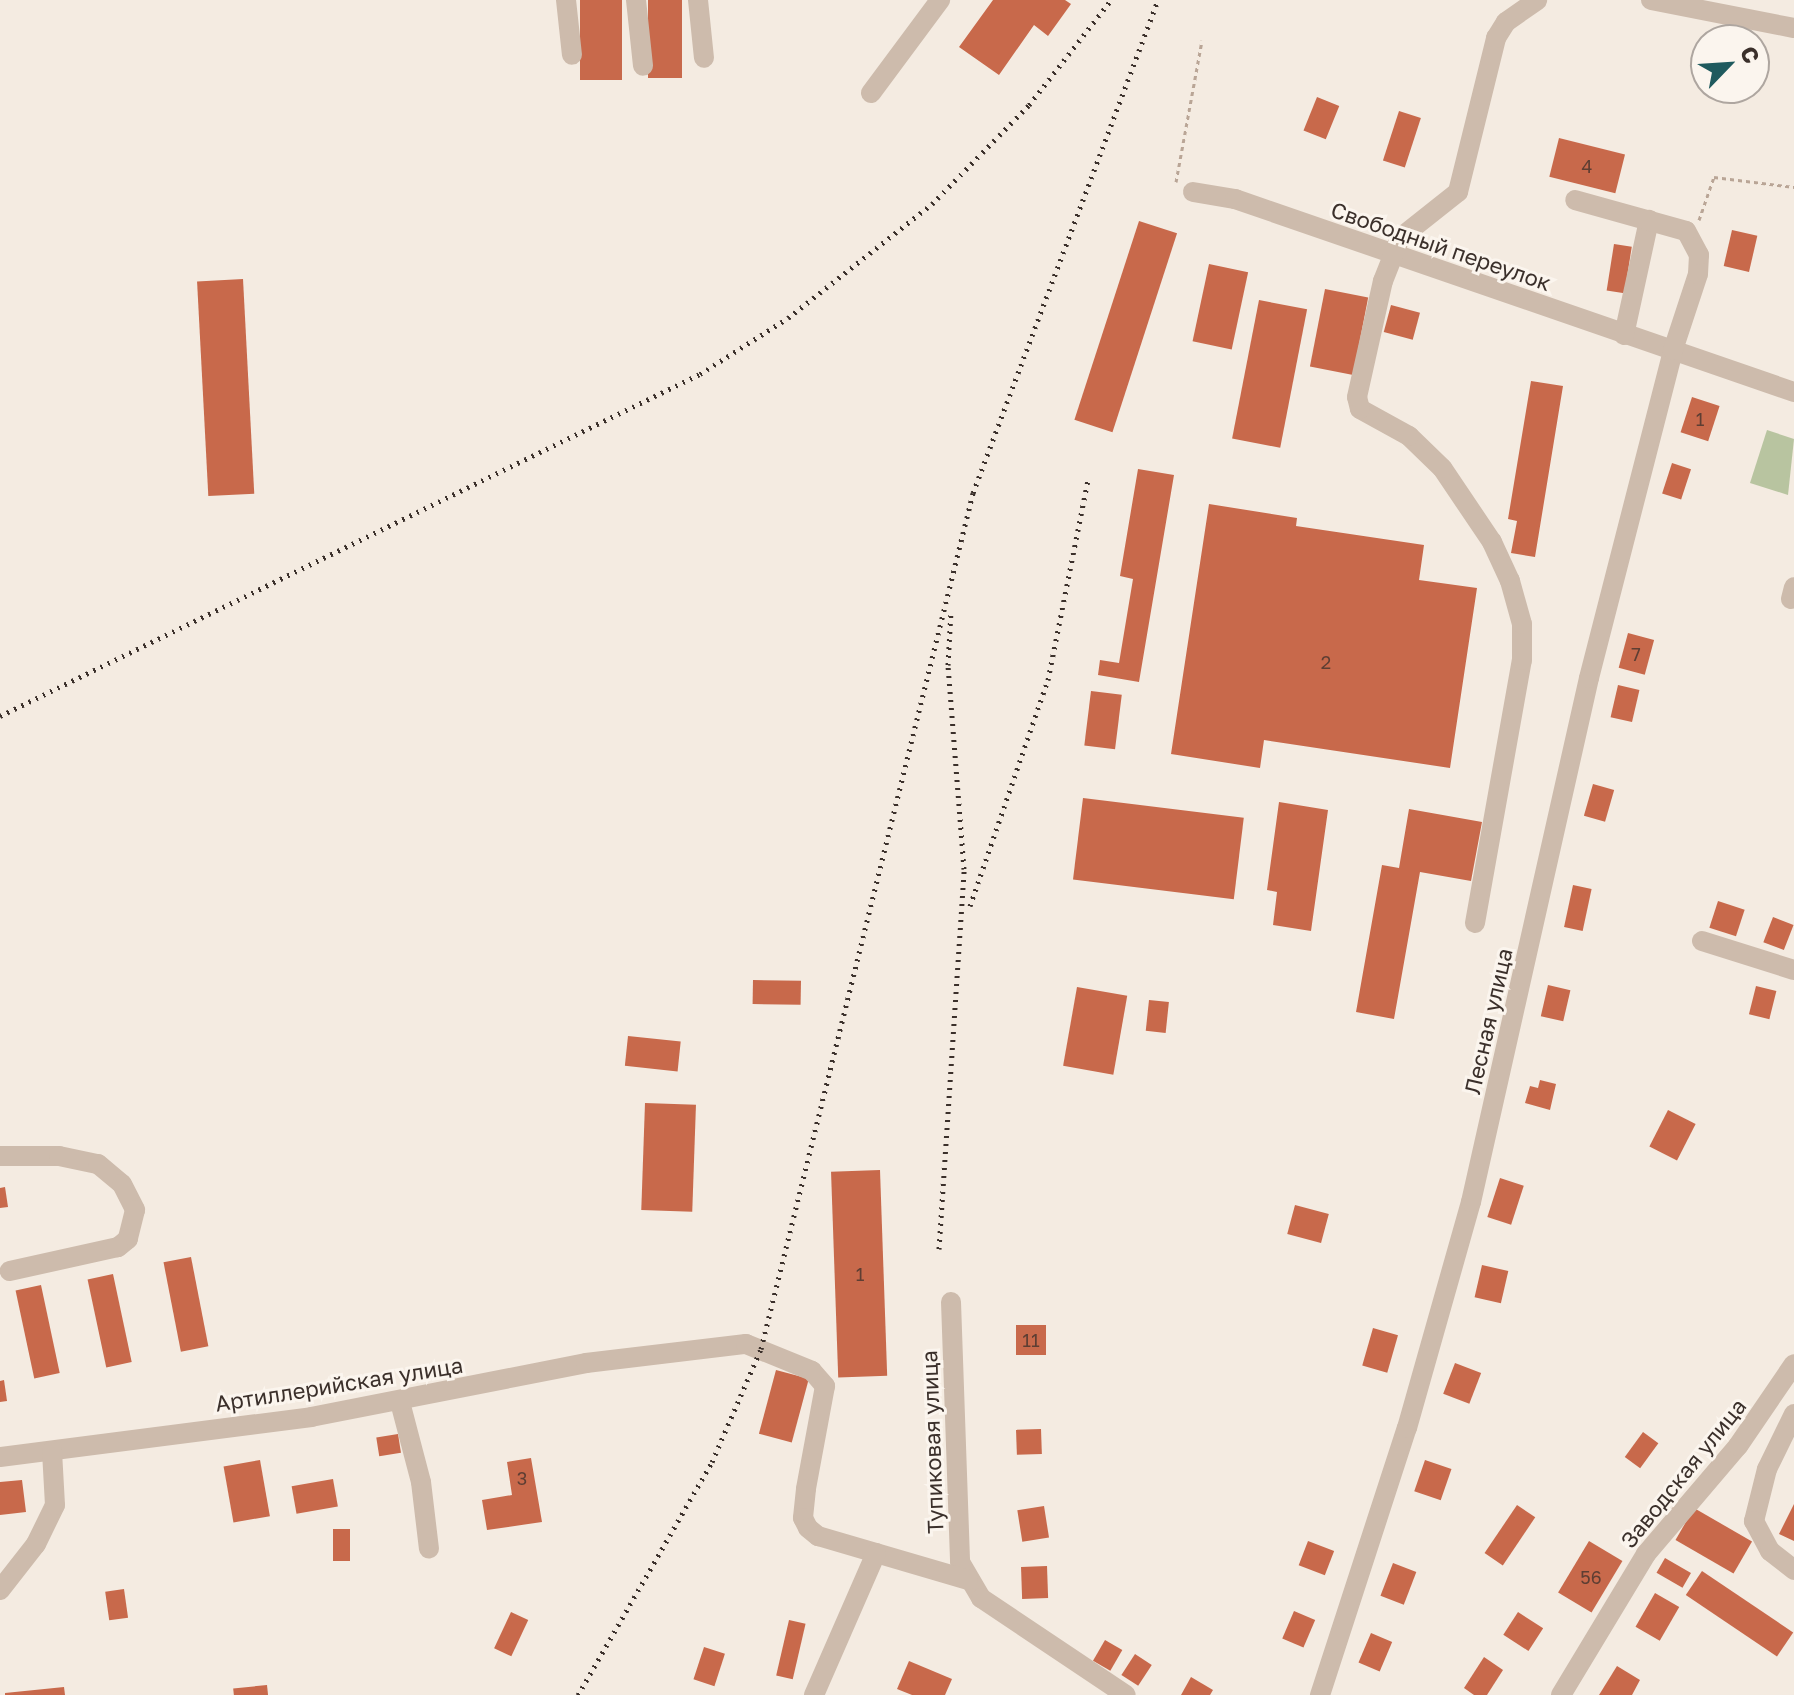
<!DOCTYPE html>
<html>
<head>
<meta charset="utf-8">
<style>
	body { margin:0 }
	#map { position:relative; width:1794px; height:1695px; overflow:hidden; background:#f4ebe1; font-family:"Golos Text",sans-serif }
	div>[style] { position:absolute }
	.green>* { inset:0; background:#b8c4a0 }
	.building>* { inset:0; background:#c8694b; transform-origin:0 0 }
	.path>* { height:3px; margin-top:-1.5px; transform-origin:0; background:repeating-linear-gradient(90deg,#b9a596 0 4px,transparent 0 8px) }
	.minor>* { height:20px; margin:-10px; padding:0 10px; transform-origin:10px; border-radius:10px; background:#cdbbac }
	.rail>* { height:5px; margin-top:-2.5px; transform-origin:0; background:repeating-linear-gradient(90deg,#3b302b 0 2px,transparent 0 8px) }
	span { translate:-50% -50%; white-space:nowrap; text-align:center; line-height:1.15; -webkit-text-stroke:6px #fbf5ee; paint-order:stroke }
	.number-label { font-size:18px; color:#5e3e33 }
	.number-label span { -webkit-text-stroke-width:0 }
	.street-label { font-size:22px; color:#3b302b }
	.north { position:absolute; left:1690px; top:24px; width:80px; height:80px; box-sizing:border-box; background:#fbf5ee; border:2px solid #aea6a0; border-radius:50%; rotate:65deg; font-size:22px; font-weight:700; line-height:32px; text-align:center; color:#3b302b }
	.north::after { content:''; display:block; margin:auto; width:28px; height:36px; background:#1f5a5e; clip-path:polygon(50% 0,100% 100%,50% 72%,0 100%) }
</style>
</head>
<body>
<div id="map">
	<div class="green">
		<i style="clip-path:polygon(1767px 430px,1794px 439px,1788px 495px,1750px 483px)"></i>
	</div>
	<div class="building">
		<i style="left:580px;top:0;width:42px;height:80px"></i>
		<i style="left:648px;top:0;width:34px;height:78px"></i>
		<i style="clip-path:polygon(993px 0,1065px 0,1071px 4px,1048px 36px,1034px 25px,999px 75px,959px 47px)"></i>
		<i style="left:1317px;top:97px;width:24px;height:36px;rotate:22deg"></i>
		<i style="left:1399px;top:111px;width:23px;height:52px;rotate:18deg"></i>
		<i style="left:1559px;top:138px;width:68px;height:40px;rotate:14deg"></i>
		<i style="left:1139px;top:221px;width:40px;height:209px;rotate:18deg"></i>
		<i style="left:1732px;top:230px;width:26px;height:37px;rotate:13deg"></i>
		<i style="left:1614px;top:244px;width:18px;height:47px;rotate:9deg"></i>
		<i style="left:1209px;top:264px;width:40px;height:79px;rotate:12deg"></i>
		<i style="left:243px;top:279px;width:215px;height:46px;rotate:87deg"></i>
		<i style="left:1325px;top:289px;width:44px;height:79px;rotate:11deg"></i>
		<i style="left:1259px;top:300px;width:49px;height:141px;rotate:11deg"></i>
		<i style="left:1391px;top:305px;width:30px;height:28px;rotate:15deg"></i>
		<i style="clip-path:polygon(1531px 381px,1563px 386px,1535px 557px,1511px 553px,1517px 521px,1508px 519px)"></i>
		<i style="left:1692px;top:397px;width:29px;height:37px;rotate:18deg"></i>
		<i style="left:1672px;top:463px;width:20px;height:32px;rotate:18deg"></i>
		<i style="clip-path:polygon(1138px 469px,1174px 475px,1139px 682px,1098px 675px,1100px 660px,1119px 663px,1133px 579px,1120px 576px)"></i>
		<i style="clip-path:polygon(1209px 504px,1297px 518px,1296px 526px,1424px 545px,1419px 580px,1477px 588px,1450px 768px,1264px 740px,1260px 768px,1171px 754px)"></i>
		<i style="left:1628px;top:633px;width:27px;height:36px;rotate:15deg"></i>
		<i style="left:1618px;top:685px;width:22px;height:33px;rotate:13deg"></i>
		<i style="left:1091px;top:691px;width:31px;height:55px;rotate:7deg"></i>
		<i style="left:1593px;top:784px;width:22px;height:33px;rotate:16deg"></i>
		<i style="left:1083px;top:798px;width:162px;height:82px;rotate:7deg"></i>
		<i style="clip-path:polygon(1279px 802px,1328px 810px,1311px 931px,1273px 925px,1277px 892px,1267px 890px)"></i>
		<i style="clip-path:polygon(1409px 809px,1482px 822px,1471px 881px,1420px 872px,1394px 1019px,1356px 1012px,1382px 865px,1399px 868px)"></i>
		<i style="left:1573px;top:885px;width:19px;height:43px;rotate:12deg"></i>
		<i style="left:1718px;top:901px;width:28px;height:28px;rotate:18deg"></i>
		<i style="left:1773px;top:917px;width:22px;height:27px;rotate:21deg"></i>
		<i style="left:753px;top:980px;width:48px;height:24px;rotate:1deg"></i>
		<i style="left:1548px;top:985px;width:23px;height:32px;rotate:13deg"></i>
		<i style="left:1756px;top:986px;width:21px;height:29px;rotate:14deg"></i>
		<i style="left:1077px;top:987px;width:51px;height:80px;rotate:10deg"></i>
		<i style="left:1149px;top:1000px;width:20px;height:31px;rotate:6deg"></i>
		<i style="left:628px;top:1036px;width:53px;height:30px;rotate:6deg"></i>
		<i style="clip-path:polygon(1540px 1080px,1556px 1084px,1550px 1110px,1525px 1103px,1530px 1086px,1538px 1088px)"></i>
		<i style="left:645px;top:1103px;width:51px;height:107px;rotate:2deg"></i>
		<i style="left:1668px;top:1110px;width:31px;height:41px;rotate:27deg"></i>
		<i style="left:880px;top:1170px;width:206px;height:49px;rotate:88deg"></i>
		<i style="left:1500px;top:1178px;width:25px;height:41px;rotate:18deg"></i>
		<i style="clip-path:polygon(5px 1187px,8px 1207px,0 1208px,0 1188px)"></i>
		<i style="left:1295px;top:1205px;width:35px;height:30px;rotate:15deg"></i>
		<i style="left:191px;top:1257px;width:91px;height:28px;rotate:79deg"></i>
		<i style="left:1482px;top:1265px;width:27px;height:33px;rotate:13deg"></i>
		<i style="left:113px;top:1274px;width:90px;height:26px;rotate:78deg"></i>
		<i style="left:41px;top:1285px;width:90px;height:26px;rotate:78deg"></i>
		<i style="left:1016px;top:1325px;width:30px;height:30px"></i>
		<i style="left:1373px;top:1328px;width:26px;height:39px;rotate:16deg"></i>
		<i style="left:1455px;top:1363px;width:28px;height:33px;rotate:21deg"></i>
		<i style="left:776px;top:1370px;width:34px;height:66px;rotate:15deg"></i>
		<i style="clip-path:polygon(4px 1380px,7px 1401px,0 1402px,0 1381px)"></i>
		<i style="left:1041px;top:1429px;width:25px;height:25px;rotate:88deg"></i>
		<i style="left:1643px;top:1432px;width:19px;height:31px;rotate:36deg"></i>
		<i style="left:398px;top:1434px;width:19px;height:22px;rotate:81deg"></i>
		<i style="clip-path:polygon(531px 1458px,542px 1522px,487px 1530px,482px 1500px,512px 1495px,507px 1462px)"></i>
		<i style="left:260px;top:1460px;width:57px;height:37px;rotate:80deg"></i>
		<i style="left:1425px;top:1460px;width:28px;height:33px;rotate:19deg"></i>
		<i style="left:333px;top:1479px;width:28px;height:42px;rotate:80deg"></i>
		<i style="clip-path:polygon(22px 1480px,26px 1512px,0 1515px,0 1482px)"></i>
		<i style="clip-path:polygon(1794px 1504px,1794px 1541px,1779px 1534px)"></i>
		<i style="left:1517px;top:1505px;width:22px;height:58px;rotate:34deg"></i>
		<i style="left:1044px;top:1506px;width:32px;height:27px;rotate:81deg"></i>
		<i style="left:1694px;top:1508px;width:67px;height:37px;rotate:30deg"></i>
		<i style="left:333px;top:1529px;width:17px;height:32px"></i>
		<i style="left:1308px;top:1541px;width:28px;height:26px;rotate:21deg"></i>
		<i style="left:1589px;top:1541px;width:39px;height:60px;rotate:31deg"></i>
		<i style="left:1665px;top:1558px;width:30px;height:17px;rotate:30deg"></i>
		<i style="left:1393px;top:1563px;width:25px;height:35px;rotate:21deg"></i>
		<i style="left:1047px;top:1566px;width:32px;height:26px;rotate:88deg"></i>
		<i style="left:1702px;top:1571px;width:110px;height:29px;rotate:34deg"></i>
		<i style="left:124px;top:1589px;width:29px;height:19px;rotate:82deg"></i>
		<i style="left:1655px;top:1593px;width:28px;height:39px;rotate:30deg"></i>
		<i style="left:1294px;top:1611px;width:23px;height:30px;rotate:23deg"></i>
		<i style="left:511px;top:1612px;width:19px;height:40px;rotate:25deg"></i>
		<i style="left:1518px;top:1612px;width:30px;height:27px;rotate:33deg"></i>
		<i style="left:789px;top:1620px;width:17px;height:57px;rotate:13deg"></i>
		<i style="left:1371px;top:1633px;width:23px;height:32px;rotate:23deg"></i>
		<i style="left:1105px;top:1640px;width:20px;height:24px;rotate:30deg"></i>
		<i style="left:704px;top:1647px;width:22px;height:34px;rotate:18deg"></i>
		<i style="left:1135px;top:1654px;width:20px;height:25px;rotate:33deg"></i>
		<i style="clip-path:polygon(1484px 1657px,1503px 1670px,1487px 1695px,1474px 1695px,1464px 1688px)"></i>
		<i style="clip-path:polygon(909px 1661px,952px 1679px,945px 1695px,912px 1695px,897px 1689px)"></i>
		<i style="clip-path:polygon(1617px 1666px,1640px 1680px,1632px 1695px,1599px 1695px)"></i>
		<i style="clip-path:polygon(1191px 1677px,1213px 1690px,1210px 1695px,1181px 1695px)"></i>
		<i style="left:267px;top:1685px;width:10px;height:34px;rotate:84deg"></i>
		<i style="clip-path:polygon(64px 1687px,65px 1695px,5px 1695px,5px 1693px)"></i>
	</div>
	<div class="path">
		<i style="left:1176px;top:182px;width:144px;rotate:-79.6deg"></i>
		<i style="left:1699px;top:220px;width:46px;rotate:-70.8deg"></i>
		<i style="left:1714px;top:177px;width:81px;rotate:7.1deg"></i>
	</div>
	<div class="minor">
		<i style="left:566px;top:0;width:55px;rotate:83.8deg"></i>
		<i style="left:636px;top:0;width:66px;rotate:83.9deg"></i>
		<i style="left:698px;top:0;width:58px;rotate:84.1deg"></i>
		<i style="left:1651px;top:0;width:146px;rotate:11.1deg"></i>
		<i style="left:871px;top:93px;width:116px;rotate:-53.4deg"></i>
		<i style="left:1193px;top:192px;width:43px;rotate:9.5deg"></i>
		<i style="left:1235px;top:199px;width:591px;rotate:19.05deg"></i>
		<i style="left:1624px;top:335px;width:118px;rotate:-77.7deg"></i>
		<i style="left:1791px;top:599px;width:12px;rotate:-76deg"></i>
		<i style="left:1475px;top:923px;width:267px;rotate:-79.9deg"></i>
		<i style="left:1522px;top:660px;width:36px;rotate:-90deg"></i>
		<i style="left:1522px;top:624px;width:45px;rotate:-105.6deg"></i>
		<i style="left:1510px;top:581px;width:43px;rotate:-114.8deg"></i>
		<i style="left:1492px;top:542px;width:89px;rotate:-124deg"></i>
		<i style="left:1442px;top:468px;width:46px;rotate:-135.9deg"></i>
		<i style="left:1409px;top:436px;width:56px;rotate:-151.1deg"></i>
		<i style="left:1360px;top:409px;width:12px;rotate:-104deg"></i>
		<i style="left:1357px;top:397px;width:119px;rotate:-77.4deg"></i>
		<i style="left:1383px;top:281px;width:46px;rotate:-68.4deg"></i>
		<i style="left:1400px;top:238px;width:74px;rotate:-38.4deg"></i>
		<i style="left:1458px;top:192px;width:159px;rotate:-76.1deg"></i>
		<i style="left:1496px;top:38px;width:19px;rotate:-58deg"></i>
		<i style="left:1506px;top:22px;width:38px;rotate:-35deg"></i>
		<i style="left:1702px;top:941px;width:96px;rotate:17.5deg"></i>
		<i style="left:0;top:1156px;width:59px"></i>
		<i style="left:59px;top:1156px;width:40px;rotate:12deg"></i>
		<i style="left:98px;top:1164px;width:31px;rotate:40deg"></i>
		<i style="left:122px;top:1184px;width:29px;rotate:63deg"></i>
		<i style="left:135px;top:1210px;width:30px;rotate:104deg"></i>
		<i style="left:128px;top:1239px;width:13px;rotate:141deg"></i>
		<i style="left:118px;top:1247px;width:111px;rotate:167.5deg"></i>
		<i style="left:951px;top:1302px;width:260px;rotate:88deg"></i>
		<i style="left:960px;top:1562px;width:42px;rotate:59.7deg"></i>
		<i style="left:981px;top:1598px;width:174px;rotate:33.8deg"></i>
		<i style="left:400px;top:1402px;width:83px;rotate:75.3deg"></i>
		<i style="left:421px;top:1482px;width:67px;rotate:83.2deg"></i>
		<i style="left:1794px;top:1414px;width:61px;rotate:116.1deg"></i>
		<i style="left:1767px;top:1469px;width:54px;rotate:104deg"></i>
		<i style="left:1754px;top:1521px;width:34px;rotate:62deg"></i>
		<i style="left:1770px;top:1551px;width:31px;rotate:38deg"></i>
		<i style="left:0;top:1457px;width:314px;rotate:-7.3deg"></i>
		<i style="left:311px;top:1417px;width:280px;rotate:-11.1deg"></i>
		<i style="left:586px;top:1363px;width:161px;rotate:-6.8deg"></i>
		<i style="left:746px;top:1344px;width:71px;rotate:22.2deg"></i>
		<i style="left:812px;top:1371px;width:20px;rotate:49deg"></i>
		<i style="left:825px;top:1386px;width:105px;rotate:100.5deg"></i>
		<i style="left:806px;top:1489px;width:29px;rotate:96deg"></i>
		<i style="left:803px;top:1518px;width:11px;rotate:63deg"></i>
		<i style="left:808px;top:1528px;width:13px;rotate:39deg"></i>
		<i style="left:818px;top:1536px;width:156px;rotate:16.3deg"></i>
		<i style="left:0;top:1590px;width:58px;rotate:-52deg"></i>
		<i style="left:36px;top:1544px;width:43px;rotate:-64deg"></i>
		<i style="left:55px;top:1505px;width:54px;rotate:-93.2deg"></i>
		<i style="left:814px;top:1695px;width:155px;rotate:-66.4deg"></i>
		<i style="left:1320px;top:1695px;width:281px;rotate:-72deg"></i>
		<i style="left:1407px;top:1428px;width:235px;rotate:-74.2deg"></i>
		<i style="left:1471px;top:1202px;width:537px;rotate:-77.31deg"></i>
		<i style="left:1589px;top:678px;width:339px;rotate:-75.6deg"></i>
		<i style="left:1673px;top:350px;width:80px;rotate:-71.8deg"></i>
		<i style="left:1698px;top:274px;width:19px;rotate:-87deg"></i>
		<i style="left:1699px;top:255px;width:27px;rotate:-118deg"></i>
		<i style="left:1686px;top:231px;width:115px;rotate:-164.4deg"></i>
		<i style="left:1561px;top:1695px;width:165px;rotate:-58.9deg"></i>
		<i style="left:1646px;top:1554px;width:142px;rotate:-49.6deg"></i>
		<i style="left:1738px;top:1446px;width:99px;rotate:-55.7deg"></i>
	</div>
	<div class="rail">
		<i style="left:0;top:716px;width:779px;rotate:-26.04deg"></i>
		<i style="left:700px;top:374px;width:104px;rotate:-32.5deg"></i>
		<i style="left:788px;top:318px;width:184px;rotate:-38.4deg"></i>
		<i style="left:932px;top:204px;width:139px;rotate:-45.6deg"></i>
		<i style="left:1029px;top:105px;width:133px;rotate:-52deg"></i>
		<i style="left:970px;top:906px;width:239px;rotate:-71deg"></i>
		<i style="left:1048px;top:680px;width:205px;rotate:-78.7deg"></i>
		<i style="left:939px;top:1249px;width:381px;rotate:-86.2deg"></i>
		<i style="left:964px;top:869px;width:205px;rotate:-94.5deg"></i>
		<i style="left:948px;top:665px;width:54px;rotate:-86.8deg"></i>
		<i style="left:578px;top:1695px;width:269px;rotate:-60.1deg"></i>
		<i style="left:712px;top:1462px;width:123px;rotate:-66.6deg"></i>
		<i style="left:761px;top:1349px;width:882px;rotate:-76.09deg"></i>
		<i style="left:973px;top:493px;width:527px;rotate:-69.43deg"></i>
	</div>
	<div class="number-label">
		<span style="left:1587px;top:166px">4</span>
		<span style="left:1700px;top:419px">1</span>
		<span style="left:1636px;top:654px">7</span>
		<span style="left:1326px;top:662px">2</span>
		<span style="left:860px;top:1274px">1</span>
		<span style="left:1031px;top:1340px">11</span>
		<span style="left:522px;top:1478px">3</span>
		<span style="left:1591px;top:1577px">56</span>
	</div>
	<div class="street-label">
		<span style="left:1441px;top:246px;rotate:19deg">Свободный переулок</span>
		<span style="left:1488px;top:1021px;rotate:-77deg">Лесная улица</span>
		<span style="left:339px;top:1384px;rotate:-9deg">Артиллерийская улица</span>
		<span style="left:932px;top:1442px;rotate:-92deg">Тупиковая улица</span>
		<span style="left:1683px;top:1473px;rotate:-51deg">Заводская улица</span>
	</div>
	<div class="north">С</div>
</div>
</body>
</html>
